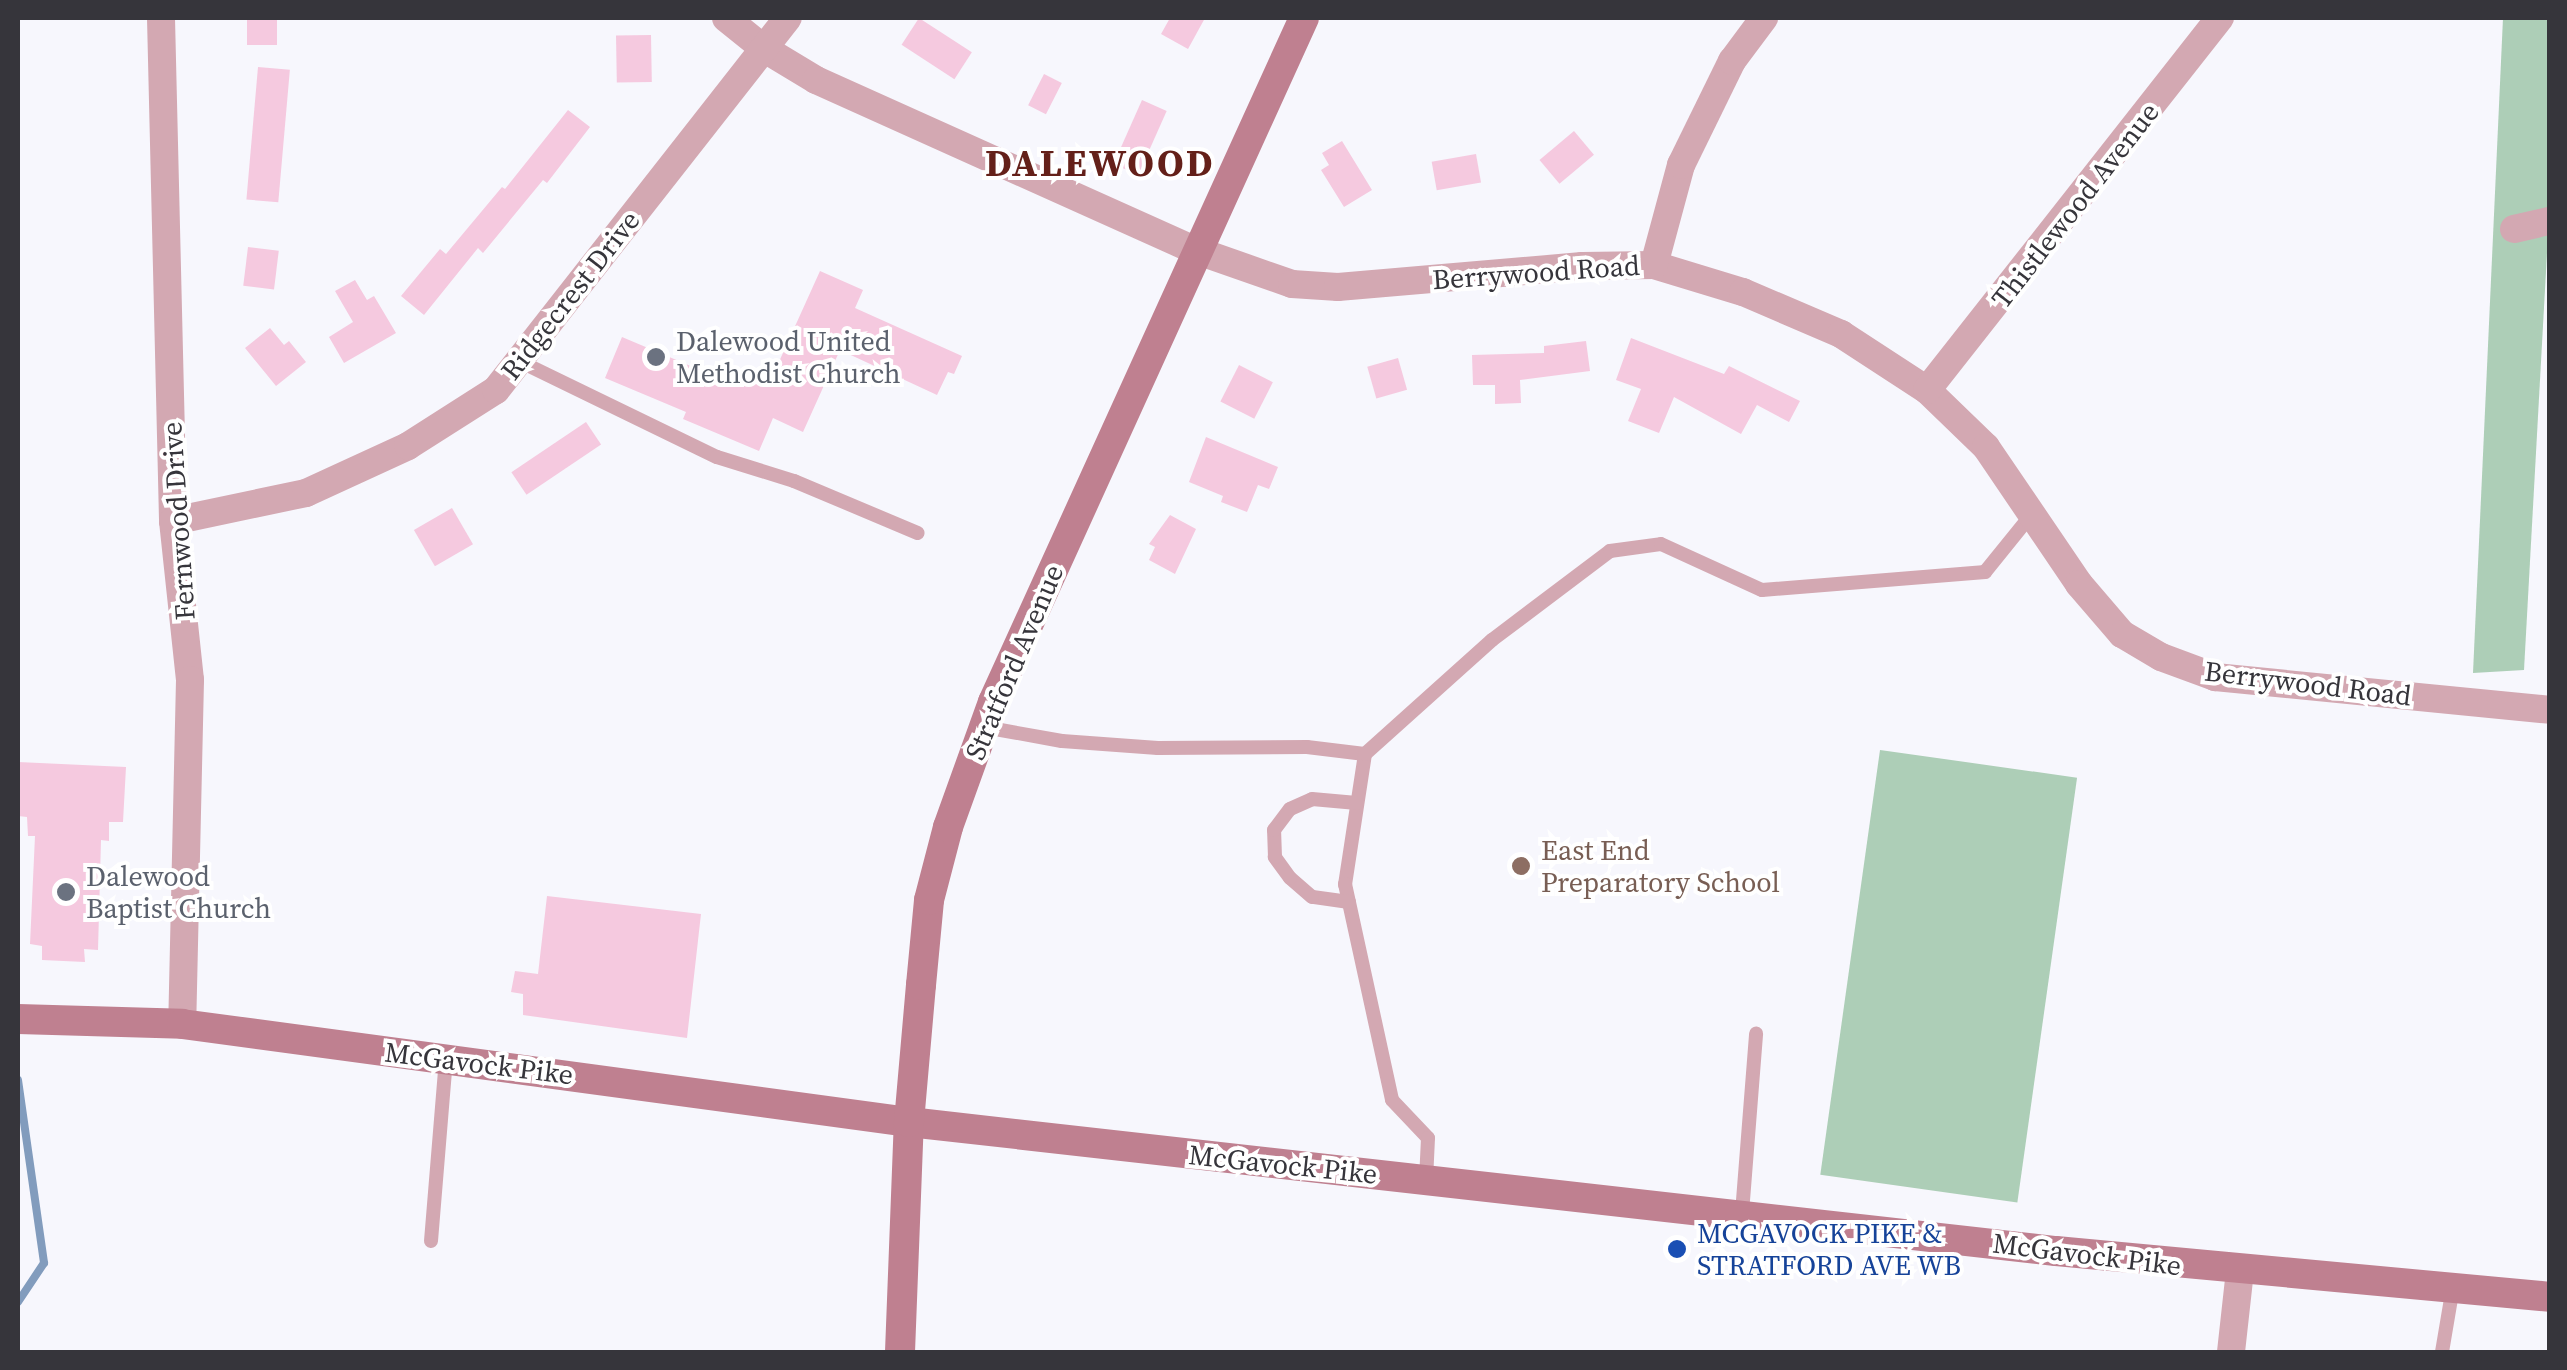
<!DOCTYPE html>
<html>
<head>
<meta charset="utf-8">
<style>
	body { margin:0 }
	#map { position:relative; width:2567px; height:1370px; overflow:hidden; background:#f7f7fd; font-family:"Source Serif 4",serif }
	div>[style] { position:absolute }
	.green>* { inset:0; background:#adceb7; transform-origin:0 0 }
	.stream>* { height:8px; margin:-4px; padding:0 4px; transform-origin:4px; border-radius:4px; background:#829cbd }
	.building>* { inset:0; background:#f5c9df; transform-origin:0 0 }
	.lane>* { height:14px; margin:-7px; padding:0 7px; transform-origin:7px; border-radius:7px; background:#d3a8b2 }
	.street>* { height:28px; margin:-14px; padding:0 14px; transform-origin:14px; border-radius:14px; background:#d3a8b2 }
	.secondary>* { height:30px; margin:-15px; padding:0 15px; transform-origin:15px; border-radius:15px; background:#bf8090 }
	.dots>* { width:28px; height:28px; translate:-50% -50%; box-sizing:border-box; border:5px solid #fff; border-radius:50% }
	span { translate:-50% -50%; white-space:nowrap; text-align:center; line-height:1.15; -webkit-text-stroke:8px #fff; paint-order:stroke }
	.street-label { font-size:28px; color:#36353b }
	.worship-label { font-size:28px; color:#5b616d }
	.left { translate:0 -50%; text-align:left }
	.education-label { font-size:28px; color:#785e54 }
	.transit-label { font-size:28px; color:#164399 }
	.district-label { font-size:38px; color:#642019; font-weight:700; letter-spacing:2.5px }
	.frame { position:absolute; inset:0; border:20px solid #36353b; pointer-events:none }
</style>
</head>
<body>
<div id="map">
	<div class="green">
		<i style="clip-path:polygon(2503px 18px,2549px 18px,2549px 217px,2524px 670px,2473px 673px)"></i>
		<i style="left:1880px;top:750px;width:199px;height:429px;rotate:8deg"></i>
	</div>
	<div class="stream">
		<i style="left:18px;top:1080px;width:185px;rotate:81.9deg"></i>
		<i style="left:44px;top:1263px;width:47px;rotate:123.7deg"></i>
	</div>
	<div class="building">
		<i style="left:247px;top:18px;width:30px;height:27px"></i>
		<i style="left:919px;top:18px;width:63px;height:32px;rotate:33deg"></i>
		<i style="clip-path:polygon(1170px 18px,1205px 18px,1188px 49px,1161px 34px)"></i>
		<i style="left:651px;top:35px;width:47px;height:35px;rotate:89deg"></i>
		<i style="left:258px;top:67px;width:32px;height:133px;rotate:5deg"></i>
		<i style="left:1044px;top:74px;width:20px;height:35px;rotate:27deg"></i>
		<i style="left:1142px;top:100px;width:27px;height:70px;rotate:24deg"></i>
		<i style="clip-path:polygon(568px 110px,590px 127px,547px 183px,543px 180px,483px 253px,478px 248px,424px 315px,401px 296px,440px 249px,446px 254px,502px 187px,505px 189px)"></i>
		<i style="left:1574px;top:131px;width:31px;height:45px;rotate:50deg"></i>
		<i style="clip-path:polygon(1342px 141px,1372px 190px,1344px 207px,1321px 170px,1329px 165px,1322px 153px)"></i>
		<i style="left:1476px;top:154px;width:29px;height:45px;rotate:80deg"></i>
		<i style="left:248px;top:247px;width:31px;height:39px;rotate:7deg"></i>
		<i style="clip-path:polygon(820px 271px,863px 290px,855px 308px,962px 356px,954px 374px,948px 372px,937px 395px,840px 350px,803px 432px,773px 418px,759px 451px,683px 419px,686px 412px,605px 378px,622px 337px,719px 378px,723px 368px,768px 386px)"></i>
		<i style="clip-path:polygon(355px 280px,367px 300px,374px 296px,396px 333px,344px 363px,329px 337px,353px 322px,335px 291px)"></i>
		<i style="clip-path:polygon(270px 328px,284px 345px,289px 341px,306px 362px,276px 386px,245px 348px)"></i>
		<i style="clip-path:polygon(1631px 338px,1724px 374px,1729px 366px,1800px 401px,1789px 422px,1757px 405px,1741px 434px,1674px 397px,1659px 433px,1628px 421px,1641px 389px,1616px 380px)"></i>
		<i style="clip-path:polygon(1586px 341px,1590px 371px,1520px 380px,1521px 403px,1495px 404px,1495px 385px,1473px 385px,1472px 355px,1544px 353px,1544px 346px)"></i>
		<i style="left:1398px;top:358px;width:33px;height:32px;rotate:74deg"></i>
		<i style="left:1239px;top:365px;width:38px;height:41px;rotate:27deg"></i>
		<i style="left:586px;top:422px;width:27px;height:90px;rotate:56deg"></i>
		<i style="clip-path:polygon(1206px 437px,1278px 467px,1269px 489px,1258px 485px,1247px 512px,1221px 502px,1223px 496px,1189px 482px)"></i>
		<i style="left:452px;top:508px;width:42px;height:44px;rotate:60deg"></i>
		<i style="clip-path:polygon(1170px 515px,1196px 529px,1175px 574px,1149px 560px,1155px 547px,1149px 544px)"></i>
		<i style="clip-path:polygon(18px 762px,126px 767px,123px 822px,109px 822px,109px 841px,101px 840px,98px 950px,84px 949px,85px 962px,42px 960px,42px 946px,30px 944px,35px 836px,28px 836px,27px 817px,18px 816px)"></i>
		<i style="clip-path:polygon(547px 896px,701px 914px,687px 1038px,523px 1015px,523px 994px,511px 992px,515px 971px,538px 974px)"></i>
	</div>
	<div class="lane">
		<i style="left:519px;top:361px;width:220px;rotate:25.9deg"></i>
		<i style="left:717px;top:457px;width:81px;rotate:17.3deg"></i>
		<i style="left:794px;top:481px;width:134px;rotate:22.8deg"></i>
		<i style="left:984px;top:727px;width:79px;rotate:10.2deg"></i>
		<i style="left:1062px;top:741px;width:96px;rotate:4.2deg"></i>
		<i style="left:1158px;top:748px;width:149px;rotate:-0.4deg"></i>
		<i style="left:1307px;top:747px;width:58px;rotate:6.9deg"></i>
		<i style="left:1365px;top:754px;width:132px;rotate:98.7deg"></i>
		<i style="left:1345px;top:884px;width:221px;rotate:77.7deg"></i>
		<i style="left:1392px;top:1100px;width:52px;rotate:46.5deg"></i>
		<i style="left:1428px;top:1138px;width:42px;rotate:92.7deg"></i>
		<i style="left:1365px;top:754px;width:171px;rotate:-41.9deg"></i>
		<i style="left:1492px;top:640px;width:148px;rotate:-37deg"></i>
		<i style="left:1610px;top:551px;width:51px;rotate:-7.8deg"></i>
		<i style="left:1661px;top:544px;width:111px;rotate:24.5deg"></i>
		<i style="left:1762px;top:590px;width:224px;rotate:-4.6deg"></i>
		<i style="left:1985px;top:572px;width:75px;rotate:-51deg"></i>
		<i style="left:1349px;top:902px;width:37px;rotate:-172deg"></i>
		<i style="left:1312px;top:897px;width:29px;rotate:-139deg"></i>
		<i style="left:1290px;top:878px;width:26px;rotate:-126deg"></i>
		<i style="left:1275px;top:857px;width:27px;rotate:-92deg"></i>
		<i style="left:1274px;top:830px;width:26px;rotate:-53deg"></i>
		<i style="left:1290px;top:809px;width:24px;rotate:-24deg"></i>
		<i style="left:1312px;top:799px;width:45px;rotate:5.1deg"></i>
		<i style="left:1742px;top:1213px;width:180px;rotate:-85.5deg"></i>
		<i style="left:431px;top:1241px;width:182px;rotate:-85.3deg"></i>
		<i style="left:2442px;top:1352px;width:66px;rotate:-80.4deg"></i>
	</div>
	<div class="street">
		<i style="left:161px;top:18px;width:503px;rotate:88.63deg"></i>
		<i style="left:173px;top:521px;width:160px;rotate:83.9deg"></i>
		<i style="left:190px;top:680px;width:344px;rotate:91.3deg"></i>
		<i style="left:726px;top:18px;width:48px;rotate:39deg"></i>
		<i style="left:763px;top:48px;width:62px;rotate:31.1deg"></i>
		<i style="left:816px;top:80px;width:415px;rotate:24.2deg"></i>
		<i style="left:1195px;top:250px;width:103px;rotate:19.3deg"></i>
		<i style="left:1292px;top:284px;width:46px;rotate:3.7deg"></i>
		<i style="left:1338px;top:287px;width:245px;rotate:-4.9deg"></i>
		<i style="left:1582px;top:266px;width:72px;rotate:-0.8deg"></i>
		<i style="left:1654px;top:265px;width:93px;rotate:16.9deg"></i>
		<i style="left:1743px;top:292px;width:107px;rotate:23.2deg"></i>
		<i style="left:1841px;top:334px;width:103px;rotate:33.1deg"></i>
		<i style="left:1927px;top:390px;width:82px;rotate:44deg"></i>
		<i style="left:1986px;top:447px;width:166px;rotate:55.8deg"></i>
		<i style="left:2079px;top:584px;width:66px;rotate:49.3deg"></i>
		<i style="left:2122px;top:634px;width:45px;rotate:30.5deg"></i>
		<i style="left:2161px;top:657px;width:58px;rotate:20.3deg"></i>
		<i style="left:2215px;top:677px;width:337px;rotate:5.6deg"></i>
		<i style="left:2514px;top:229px;width:37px;rotate:-13deg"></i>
		<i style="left:1654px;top:265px;width:104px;rotate:-74.9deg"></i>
		<i style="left:1681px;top:165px;width:116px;rotate:-63.9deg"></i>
		<i style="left:1732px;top:61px;width:54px;rotate:-53.3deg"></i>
		<i style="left:1927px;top:390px;width:474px;rotate:-51.8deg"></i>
		<i style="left:173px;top:521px;width:136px;rotate:-11.9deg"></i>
		<i style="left:306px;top:493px;width:112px;rotate:-24.7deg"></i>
		<i style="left:408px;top:446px;width:104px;rotate:-32.5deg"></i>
		<i style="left:496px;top:390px;width:473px;rotate:-51.9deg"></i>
		<i style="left:2231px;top:1352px;width:81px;rotate:-83.7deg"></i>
	</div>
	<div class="secondary">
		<i style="left:18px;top:1019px;width:164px;rotate:1.7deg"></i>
		<i style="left:182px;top:1024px;width:734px;rotate:7.68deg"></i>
		<i style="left:909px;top:1122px;width:1154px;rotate:6.42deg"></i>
		<i style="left:2056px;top:1251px;width:496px;rotate:5.3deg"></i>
		<i style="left:900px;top:1352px;width:230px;rotate:-87.8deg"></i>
		<i style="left:909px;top:1122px;width:138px;rotate:-85deg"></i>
		<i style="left:921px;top:985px;width:85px;rotate:-84.6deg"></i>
		<i style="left:929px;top:900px;width:75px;rotate:-75.4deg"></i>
		<i style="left:948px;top:827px;width:133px;rotate:-70.2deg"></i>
		<i style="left:993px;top:702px;width:751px;rotate:-65.55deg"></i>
	</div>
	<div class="dots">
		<i style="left:656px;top:357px;background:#6b7280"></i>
		<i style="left:1521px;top:866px;background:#8d6e63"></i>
		<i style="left:66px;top:892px;background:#6b7280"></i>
		<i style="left:1677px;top:1249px;background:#1a4fb4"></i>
	</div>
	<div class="street-label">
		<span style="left:2075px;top:205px;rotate:-52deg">Thistlewood Avenue</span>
		<span style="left:1536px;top:272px;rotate:-4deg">Berrywood Road</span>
		<span style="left:570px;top:295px;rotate:-52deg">Ridgecrest Drive</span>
		<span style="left:178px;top:521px;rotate:-94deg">Fernwood Drive</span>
		<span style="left:1014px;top:662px;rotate:-67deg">Stratford Avenue</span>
		<span style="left:2308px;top:683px;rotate:7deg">Berrywood Road</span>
		<span style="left:479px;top:1063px;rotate:7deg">McGavock Pike</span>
		<span style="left:1283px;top:1164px;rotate:6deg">McGavock Pike</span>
		<span style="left:2087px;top:1254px;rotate:7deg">McGavock Pike</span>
	</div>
	<div class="worship-label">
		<span class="left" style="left:676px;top:357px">Dalewood United<br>Methodist Church</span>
		<span class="left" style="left:86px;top:892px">Dalewood<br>Baptist Church</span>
	</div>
	<div class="education-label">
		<span class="left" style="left:1541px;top:866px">East End<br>Preparatory School</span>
	</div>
	<div class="transit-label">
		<span class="left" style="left:1697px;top:1249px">MCGAVOCK PIKE &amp;<br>STRATFORD AVE WB</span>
	</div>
	<div class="district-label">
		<span style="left:1100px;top:164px">DALEWOOD</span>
	</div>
	<div class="frame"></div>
</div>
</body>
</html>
